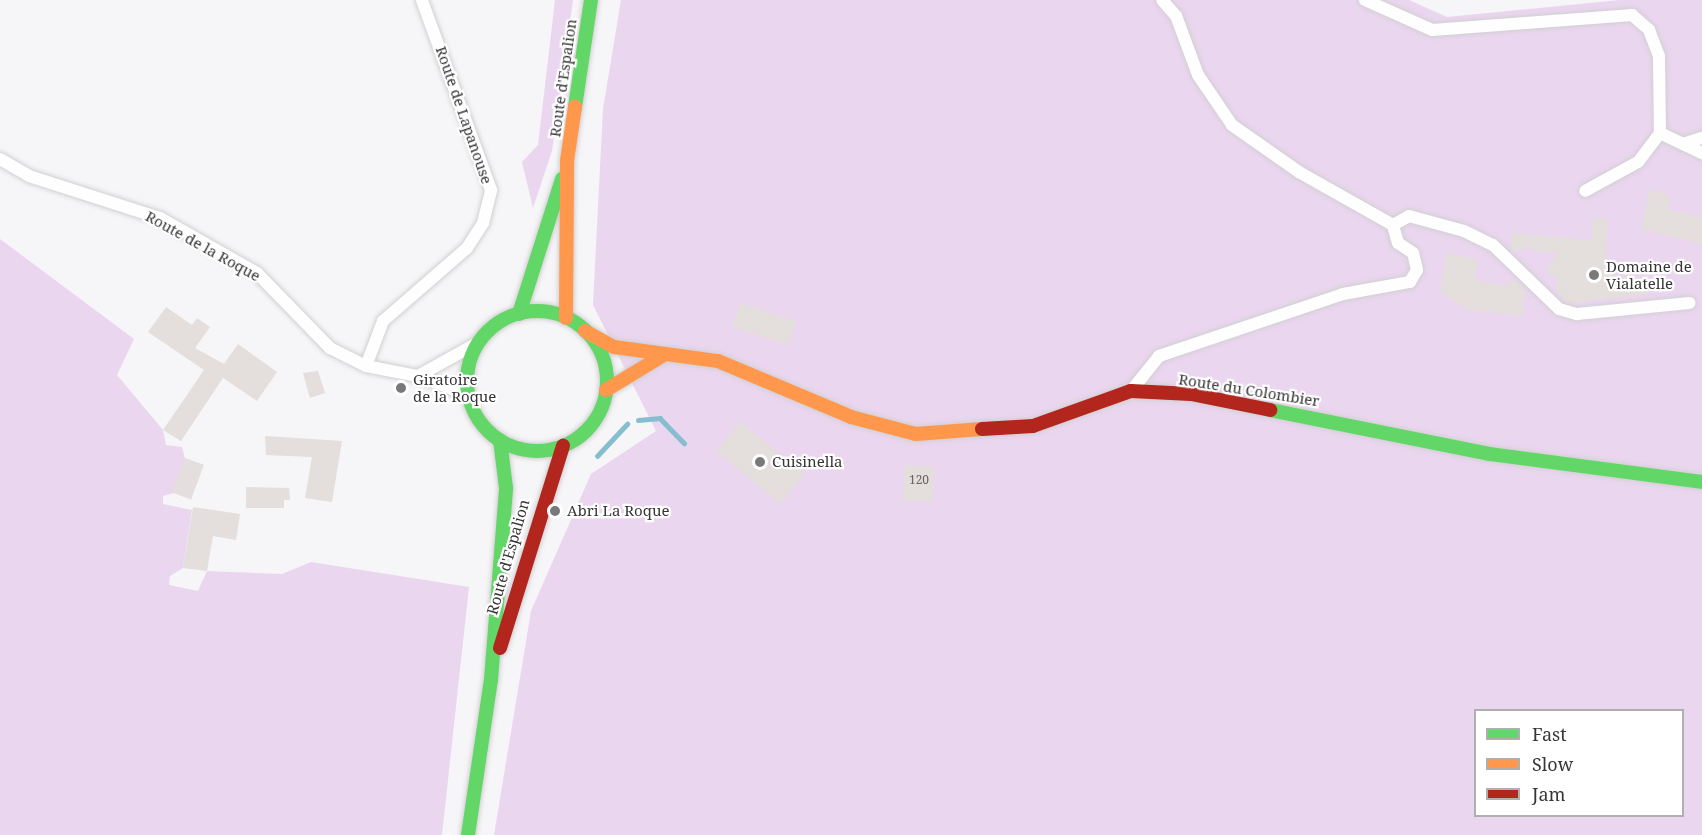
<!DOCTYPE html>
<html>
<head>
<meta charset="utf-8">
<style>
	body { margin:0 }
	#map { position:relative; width:1702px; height:835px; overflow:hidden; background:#f6f5f7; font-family:"Noto Serif",serif }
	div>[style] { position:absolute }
	.green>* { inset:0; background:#ebd6f0 }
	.stream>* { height:4.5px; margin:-2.25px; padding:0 2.25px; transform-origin:2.25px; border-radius:2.25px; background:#86bed0 }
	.building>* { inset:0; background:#e4dedd; transform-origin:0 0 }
	.roads { filter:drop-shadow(0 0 2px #d1d0d2) drop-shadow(0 0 2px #d1d0d2) }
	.street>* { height:12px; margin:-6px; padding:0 6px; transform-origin:6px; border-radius:6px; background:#fefefe }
	.fast>* { height:14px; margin:-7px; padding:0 7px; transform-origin:7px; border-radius:7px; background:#63d668 }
	.fast>.ring { margin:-7px; padding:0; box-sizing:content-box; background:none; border:14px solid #63d668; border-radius:50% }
	.slow>* { height:14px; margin:-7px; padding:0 7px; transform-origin:7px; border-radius:7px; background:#ff974d }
	.jam>* { height:14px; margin:-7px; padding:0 7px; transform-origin:7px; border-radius:7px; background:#b3261e }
	.dots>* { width:16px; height:16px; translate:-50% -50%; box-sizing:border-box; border:3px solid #fff; border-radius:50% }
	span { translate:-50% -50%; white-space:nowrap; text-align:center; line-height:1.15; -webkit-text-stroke:4.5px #fff; paint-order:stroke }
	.number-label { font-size:12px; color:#656363 }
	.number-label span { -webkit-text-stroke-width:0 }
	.street-label { font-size:15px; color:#373637 }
	.poi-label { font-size:15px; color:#373637 }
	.left { translate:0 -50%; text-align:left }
	.legend { position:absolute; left:1474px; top:709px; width:210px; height:108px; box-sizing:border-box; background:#fff; border:2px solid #afafaf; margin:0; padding:8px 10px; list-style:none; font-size:18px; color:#373637 }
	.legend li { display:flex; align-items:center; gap:12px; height:30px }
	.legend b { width:30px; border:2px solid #afafaf }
</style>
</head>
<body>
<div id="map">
	<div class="green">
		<i style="clip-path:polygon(555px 0,573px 0,552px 151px,533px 208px,522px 162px,538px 145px)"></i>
		<i style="clip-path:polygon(evenodd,621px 0,1409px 0,1447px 17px,1619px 0,1702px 0,1702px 835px,494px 835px,531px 611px,591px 474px,656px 431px,593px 305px,603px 109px,621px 0,1476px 710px,1682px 710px,1682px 816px,1476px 816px,1476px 710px)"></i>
		<i style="clip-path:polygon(0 239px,134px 339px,117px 375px,163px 430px,166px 445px,182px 447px,185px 458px,174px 493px,163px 496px,163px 504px,192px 510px,183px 568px,170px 576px,169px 585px,198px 591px,207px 571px,282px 574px,311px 562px,469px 587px,442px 835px,0 835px)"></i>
	</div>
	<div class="stream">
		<i style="left:638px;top:420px;width:22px;rotate:-5deg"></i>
		<i style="left:660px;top:418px;width:35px;rotate:46deg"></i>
		<i style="left:597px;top:456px;width:44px;rotate:-46.8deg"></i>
	</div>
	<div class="building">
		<i style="clip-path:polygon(1649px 189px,1670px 195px,1668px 209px,1702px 217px,1702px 244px,1641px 229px)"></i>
		<i style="clip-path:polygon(1593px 217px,1608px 218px,1605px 271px,1613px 276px,1648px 277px,1649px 294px,1569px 303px,1557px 295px,1556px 277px,1545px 272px,1558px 253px,1533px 251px,1527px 242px,1527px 250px,1510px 249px,1512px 233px,1592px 240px)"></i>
		<i style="clip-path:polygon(1446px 253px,1478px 259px,1475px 280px,1506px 286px,1507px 280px,1519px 282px,1525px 287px,1523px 316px,1468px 310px,1440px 292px)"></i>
		<i style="left:740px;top:303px;width:59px;height:25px;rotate:18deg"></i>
		<i style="clip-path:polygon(166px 307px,192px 325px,197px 318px,210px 327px,195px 348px,224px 364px,238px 344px,277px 372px,257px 401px,223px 378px,181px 441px,163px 430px,204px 370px,148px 332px)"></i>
		<i style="clip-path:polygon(318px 371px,325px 393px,310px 398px,303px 373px)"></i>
		<i style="left:740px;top:422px;width:83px;height:38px;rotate:39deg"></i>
		<i style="clip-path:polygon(265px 436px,342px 441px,332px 502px,305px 498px,312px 457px,266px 455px)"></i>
		<i style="left:185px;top:458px;width:20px;height:37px;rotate:20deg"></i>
		<i style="left:904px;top:465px;width:30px;height:36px;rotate:2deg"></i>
		<i style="clip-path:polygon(246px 487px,289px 488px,290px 500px,284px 500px,284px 508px,246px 508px)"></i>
		<i style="clip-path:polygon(193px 507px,240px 514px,236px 540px,213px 536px,207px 571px,183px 568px)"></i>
	</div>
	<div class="roads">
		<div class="street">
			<i style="left:1365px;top:0;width:73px;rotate:24.1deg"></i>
			<i style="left:1432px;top:30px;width:201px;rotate:-4.3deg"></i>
			<i style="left:1632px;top:15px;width:23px;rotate:41deg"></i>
			<i style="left:1649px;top:30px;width:28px;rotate:69deg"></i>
			<i style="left:1659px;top:56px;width:77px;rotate:89.3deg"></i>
			<i style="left:1660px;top:133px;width:36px;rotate:127deg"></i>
			<i style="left:1638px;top:162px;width:60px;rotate:151.3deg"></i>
			<i style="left:1660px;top:133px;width:47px;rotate:25.5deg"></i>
			<i style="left:1683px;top:144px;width:20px;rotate:-18deg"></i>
			<i style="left:0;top:159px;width:34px;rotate:30deg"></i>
			<i style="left:29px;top:176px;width:138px;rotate:17.8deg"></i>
			<i style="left:160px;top:218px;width:112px;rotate:29.6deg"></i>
			<i style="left:257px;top:273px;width:105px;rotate:45.8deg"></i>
			<i style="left:330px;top:348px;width:40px;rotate:26.6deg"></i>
			<i style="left:366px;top:366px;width:53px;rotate:10.9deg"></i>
			<i style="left:418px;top:376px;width:54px;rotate:20.4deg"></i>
			<i style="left:1393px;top:225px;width:18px;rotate:-29deg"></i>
			<i style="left:1409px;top:216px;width:57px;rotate:15.3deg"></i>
			<i style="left:1464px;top:231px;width:32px;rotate:26deg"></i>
			<i style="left:1493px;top:245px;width:92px;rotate:44.1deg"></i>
			<i style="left:1559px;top:309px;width:19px;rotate:16deg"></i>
			<i style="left:1577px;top:314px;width:113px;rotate:-5.6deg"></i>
			<i style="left:366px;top:366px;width:48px;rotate:-69.3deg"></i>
			<i style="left:383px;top:321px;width:111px;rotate:-41deg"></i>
			<i style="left:467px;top:248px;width:30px;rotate:-57deg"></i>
			<i style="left:483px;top:223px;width:34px;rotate:-76deg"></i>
			<i style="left:491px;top:190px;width:202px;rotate:-110deg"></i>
			<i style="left:418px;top:376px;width:70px;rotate:-29.1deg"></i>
			<i style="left:1131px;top:391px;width:45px;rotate:-51.3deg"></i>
			<i style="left:1159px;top:356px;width:194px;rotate:-18.6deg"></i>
			<i style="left:1343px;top:294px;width:68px;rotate:-10.2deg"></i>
			<i style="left:1410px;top:282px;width:14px;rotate:-60deg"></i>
			<i style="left:1417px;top:270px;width:17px;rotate:-103deg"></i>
			<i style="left:1413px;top:253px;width:18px;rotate:-146deg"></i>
			<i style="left:1398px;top:243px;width:19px;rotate:-106deg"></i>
			<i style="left:1393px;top:225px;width:108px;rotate:-150.6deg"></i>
			<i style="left:1299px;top:172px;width:82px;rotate:-145deg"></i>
			<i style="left:1232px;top:125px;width:60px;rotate:-124.2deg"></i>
			<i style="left:1198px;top:75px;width:63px;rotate:-110.4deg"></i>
			<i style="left:1176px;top:16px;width:21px;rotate:-131deg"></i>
		</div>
		<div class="fast">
			<i style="left:575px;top:107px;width:108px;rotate:-81.5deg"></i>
			<i class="ring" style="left:467px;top:311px;width:126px;height:126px"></i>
			<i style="left:519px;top:314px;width:142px;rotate:-72.3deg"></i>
			<i style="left:1270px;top:410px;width:224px;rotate:11.3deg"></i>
			<i style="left:1490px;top:454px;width:214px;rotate:7.5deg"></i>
			<i style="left:468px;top:835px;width:157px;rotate:-81.6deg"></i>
			<i style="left:491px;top:680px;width:193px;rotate:-85.5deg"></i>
			<i style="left:506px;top:488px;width:48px;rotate:-97.1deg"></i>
		</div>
		<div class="slow">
			<i style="left:566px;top:318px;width:157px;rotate:-89.6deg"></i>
			<i style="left:567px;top:161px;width:55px;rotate:-81.6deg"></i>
			<i style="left:585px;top:331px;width:33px;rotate:29deg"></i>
			<i style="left:614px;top:347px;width:105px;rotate:7.7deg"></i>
			<i style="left:718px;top:361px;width:144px;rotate:22.8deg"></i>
			<i style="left:851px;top:417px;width:67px;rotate:14.7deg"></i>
			<i style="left:916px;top:434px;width:66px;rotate:-4.3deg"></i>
			<i style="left:606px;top:390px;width:66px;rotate:-31.3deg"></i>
		</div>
		<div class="jam">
			<i style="left:982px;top:429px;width:51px;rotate:-3.4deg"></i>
			<i style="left:1033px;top:426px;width:104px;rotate:-19.7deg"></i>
			<i style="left:1131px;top:391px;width:60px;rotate:2.9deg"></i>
			<i style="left:1191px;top:394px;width:81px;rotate:11.4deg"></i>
			<i style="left:500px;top:648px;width:212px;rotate:-72.7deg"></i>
		</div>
	</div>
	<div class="dots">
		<i style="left:1594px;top:275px;background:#7a797a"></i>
		<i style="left:401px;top:388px;background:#7a797a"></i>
		<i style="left:760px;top:462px;background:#7a797a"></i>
		<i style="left:555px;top:511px;background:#7a797a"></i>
	</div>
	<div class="number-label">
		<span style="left:919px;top:480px">120</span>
	</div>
	<div class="street-label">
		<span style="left:563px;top:78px;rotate:-82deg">Route d'Espalion</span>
		<span style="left:464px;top:115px;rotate:71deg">Route de Lapanouse</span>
		<span style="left:203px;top:246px;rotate:29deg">Route de la Roque</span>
		<span style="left:1249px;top:390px;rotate:9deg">Route du Colombier</span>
		<span style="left:508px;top:557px;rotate:-74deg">Route d'Espalion</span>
	</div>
	<div class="poi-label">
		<span class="left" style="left:1606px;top:275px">Domaine de<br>Vialatelle</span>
		<span class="left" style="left:413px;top:388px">Giratoire<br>de la Roque</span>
		<span class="left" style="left:772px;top:462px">Cuisinella</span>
		<span class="left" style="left:567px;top:511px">Abri La Roque</span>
	</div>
	<ul class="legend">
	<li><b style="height:8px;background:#63d668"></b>Fast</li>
	<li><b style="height:8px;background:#ff974d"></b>Slow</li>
	<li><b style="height:8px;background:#b3261e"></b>Jam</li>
	</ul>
</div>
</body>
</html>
